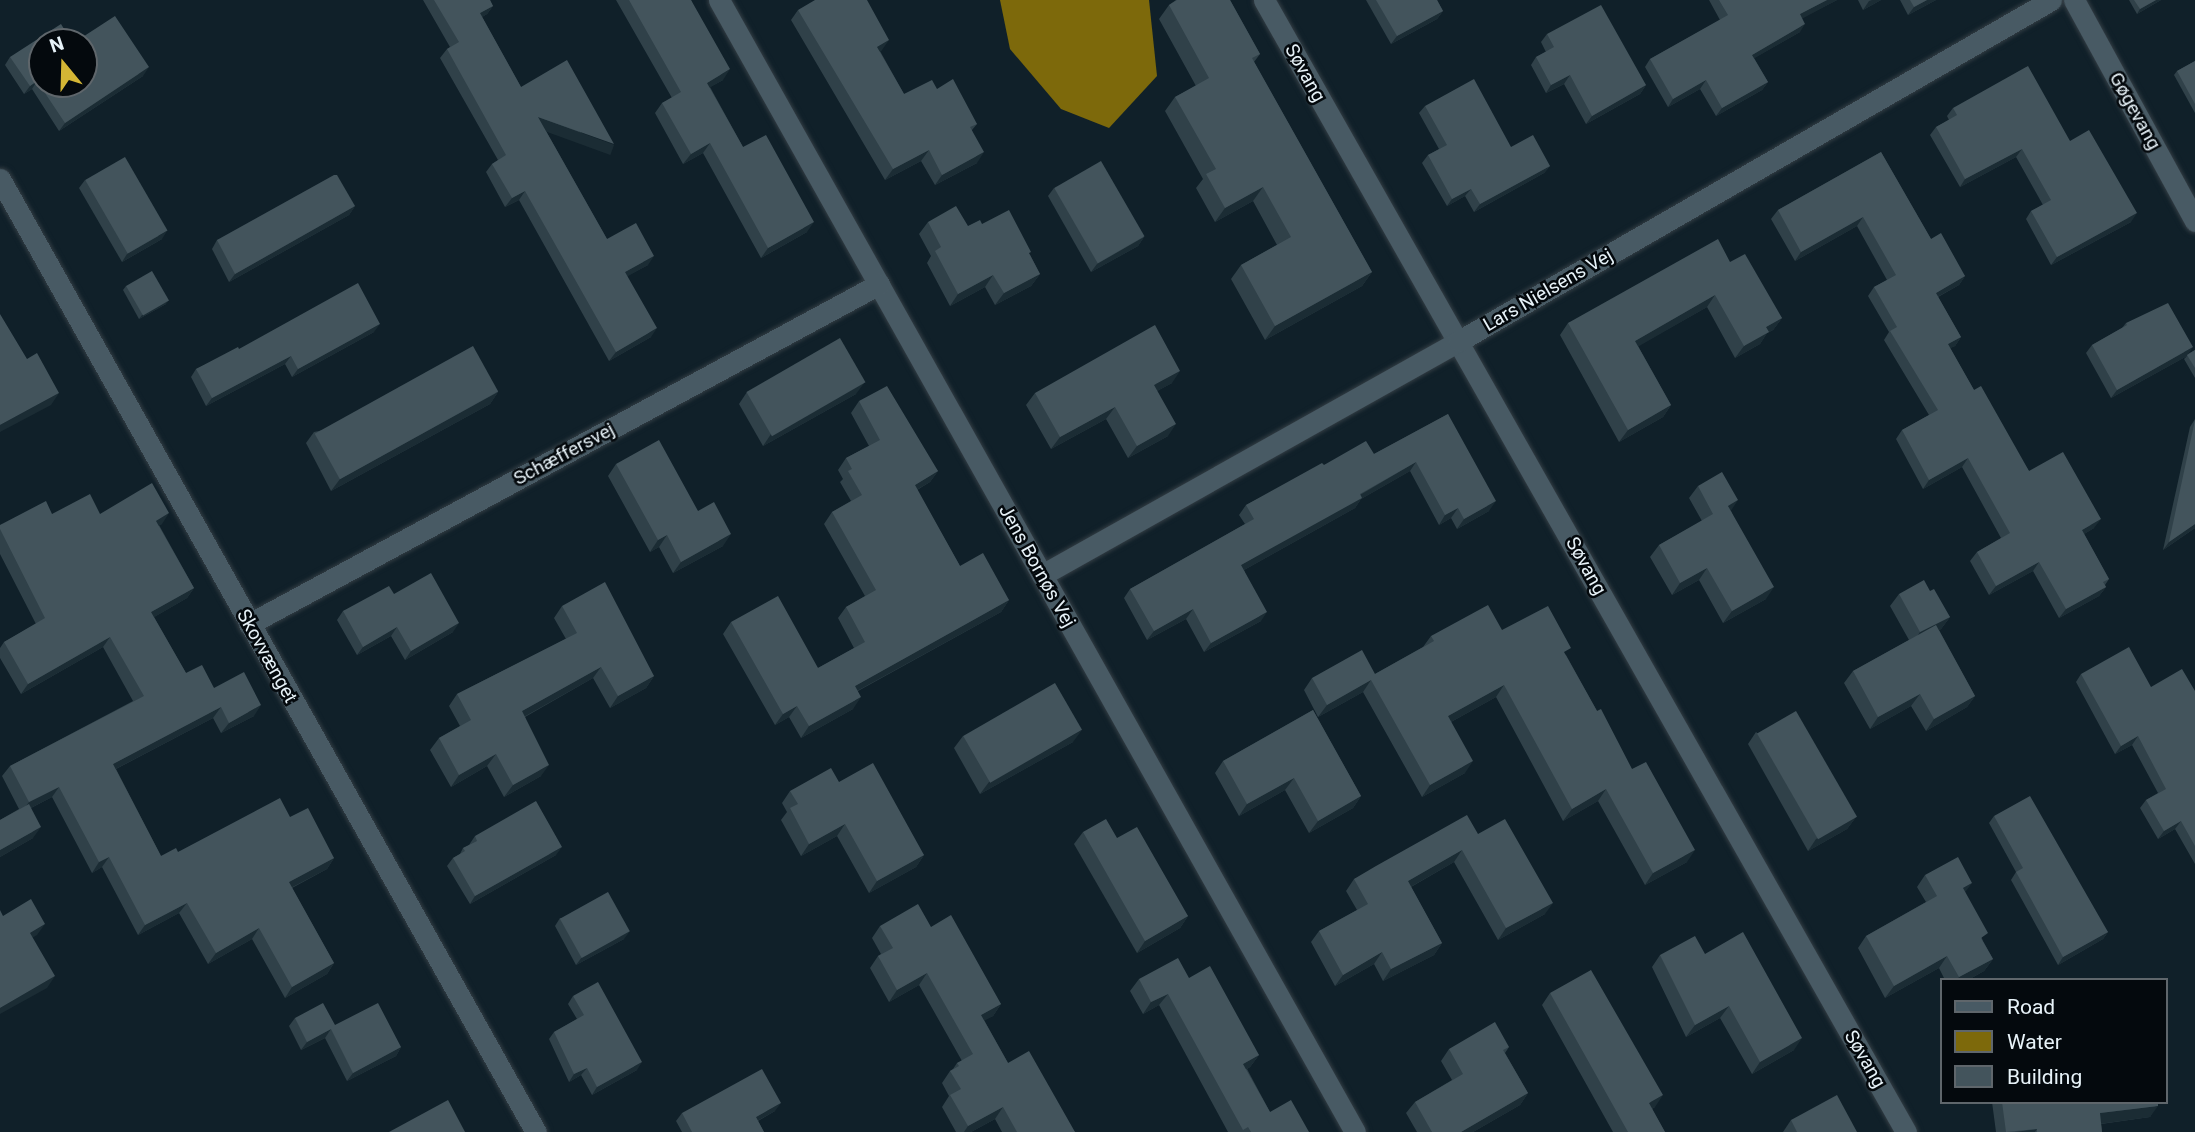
<!DOCTYPE html>
<html>
<head>
<meta charset="utf-8">
<style>
	body { margin:0 }
	#map { position:relative; width:2195px; height:1132px; overflow:hidden; background:#102029; font-family:Roboto,sans-serif }
	div>[style] { position:absolute }
	.water>* { inset:0; background:#7d690b }
	.roads { filter:drop-shadow(0 0 2px #333d44) drop-shadow(0 0 2px #333d44) }
	.minor>* { height:21px; margin:-10.5px; padding:0 10.5px; transform-origin:10.5px; border-radius:10.5px; background:#485a64 }
	.wall>* { inset:0; background:#304149 }
	.shaded-wall>* { inset:0; background:#1b2c34; transform-origin:0 0 }
	.building>* { inset:0; background:#43545c; transform-origin:0 0 }
	span { translate:-50% -50%; white-space:nowrap; text-align:center; line-height:1.15; -webkit-text-stroke:5px #04090d; paint-order:stroke }
	.street-label { font-size:19px; color:#e7f2f8 }
	.legend { position:absolute; left:1940px; top:978px; width:228px; height:126px; box-sizing:border-box; background:#04090d; border:2px solid #5f666b; margin:0; padding:9px 12px; list-style:none; font-size:21px; color:#e7f2f8 }
	.legend li { display:flex; align-items:center; gap:14px; height:35px }
	.legend b { width:35px; border:2px solid #5f666b }
	.north { position:absolute; left:28px; top:28px; width:70px; height:70px; box-sizing:border-box; background:#04090d; border:2px solid #5f666b; border-radius:50%; rotate:341deg; font-size:19px; font-weight:700; line-height:28px; text-align:center; color:#e7f2f8 }
	.north::after { content:''; display:block; margin:auto; width:24px; height:32px; background:#d4b635; clip-path:polygon(50% 0,100% 100%,50% 72%,0 100%) }
</style>
</head>
<body>
<div id="map">
	<div class="water">
		<i style="clip-path:polygon(1000px 0,1149px 0,1157px 76px,1109px 128px,1061px 109px,1010px 49px)"></i>
	</div>
	<div class="roads">
		<div class="minor">
			<i style="left:719px;top:0;width:1298px;rotate:60.67deg"></i>
			<i style="left:1264px;top:0;width:1301px;rotate:60.44deg"></i>
			<i style="left:2074px;top:0;width:252px;rotate:61.3deg"></i>
			<i style="left:0;top:179px;width:1093px;rotate:60.65deg"></i>
			<i style="left:1042px;top:575px;width:478px;rotate:-29.3deg"></i>
			<i style="left:1459px;top:341px;width:683px;rotate:-29.94deg"></i>
			<i style="left:249px;top:624px;width:716px;rotate:-28.35deg"></i>
		</div>
	</div>
	<div class="wall">
		<i style="clip-path:polygon(423px 0,490px 0,493px 6px,487px 14px,482px 17px,521px 87px,608px 153px,546px 131px,607px 239px,648px 265px,627px 276px,651px 337px,609px 361px,519px 200px,505px 207px,486px 172px,492px 164px,498px 160px,440px 58px,447px 49px,450px 47px)"></i>
		<i style="clip-path:polygon(616px 0,691px 0,723px 80px,710px 87px,743px 147px,807px 232px,761px 258px,703px 153px,683px 164px,655px 113px,662px 103px,672px 98px)"></i>
		<i style="clip-path:polygon(1176px 0,1230px 0,1260px 54px,1254px 62px,1372px 272px,1362px 286px,1265px 340px,1231px 279px,1241px 265px,1277px 245px,1253px 201px,1215px 222px,1196px 188px,1203px 179px,1165px 111px,1175px 97px,1196px 86px,1159px 19px,1169px 5px)"></i>
		<i style="clip-path:polygon(1366px 0,1437px 0,1443px 11px,1437px 19px,1391px 44px)"></i>
		<i style="clip-path:polygon(1709px 0,1837px 0,1802px 18px,1800px 32px,1754px 58px,1768px 82px,1762px 90px,1716px 116px,1700px 89px,1668px 107px,1645px 67px,1650px 59px,1720px 20px)"></i>
		<i style="clip-path:polygon(1858px 0,1881px 0,1863px 10px)"></i>
		<i style="clip-path:polygon(1900px 0,1936px 0,1908px 15px)"></i>
		<i style="clip-path:polygon(2129px 0,2161px 0,2137px 14px)"></i>
		<i style="clip-path:polygon(798px 10px,882px 50px,880px 51px,904px 94px,937px 89px,977px 124px,972px 130px,977px 163px,935px 185px,921px 161px,885px 180px,791px 20px)"></i>
		<i style="clip-path:polygon(1547px 34px,1646px 85px,1640px 94px,1586px 124px,1564px 84px,1546px 93px,1531px 65px,1536px 57px,1546px 52px,1541px 42px)"></i>
		<i style="clip-path:polygon(72px 42px,143px 76px,59px 131px,32px 89px,24px 94px,5px 65px,10px 57px)"></i>
		<i style="clip-path:polygon(2195px 61px,2195px 113px,2174px 75px,2177px 71px)"></i>
		<i style="clip-path:polygon(1425px 106px,1511px 147px,1550px 166px,1544px 173px,1474px 212px,1465px 196px,1447px 206px,1422px 163px,1428px 155px,1439px 149px,1419px 113px)"></i>
		<i style="clip-path:polygon(1953px 108px,2070px 141px,2131px 222px,2051px 265px,2026px 219px,2031px 211px,2043px 205px,2016px 157px,1960px 187px,1930px 135px,1936px 127px,1949px 120px,1947px 116px)"></i>
		<i style="clip-path:polygon(1881px 152px,1931px 239px,1965px 276px,1959px 285px,1938px 297px,1961px 337px,1955px 346px,1950px 348px,1974px 390px,2029px 471px,2094px 528px,2084px 534px,2109px 579px,2105px 585px,2106px 587px,2099px 596px,2059px 618px,2033px 571px,1989px 595px,1970px 561px,1977px 552px,2001px 538px,1962px 467px,1923px 489px,1896px 439px,1902px 430px,1929px 415px,1884px 340px,1889px 332px,1868px 296px,1874px 287px,1887px 280px,1857px 226px,1795px 261px,1771px 219px,1778px 210px)"></i>
		<i style="clip-path:polygon(85px 180px,162px 239px,122px 262px,79px 188px)"></i>
		<i style="clip-path:polygon(1054px 188px,1144px 237px,1138px 246px,1091px 272px,1048px 196px)"></i>
		<i style="clip-path:polygon(355px 206px,349px 215px,229px 282px,212px 249px,217px 240px)"></i>
		<i style="clip-path:polygon(928px 222px,968px 226px,982px 224px,1030px 255px,1040px 274px,1031px 286px,995px 305px,985px 287px,950px 306px,927px 263px,931px 256px,919px 234px)"></i>
		<i style="clip-path:polygon(1730px 262px,1782px 318px,1773px 330px,1767px 333px,1760px 344px,1735px 358px,1707px 307px,1638px 346px,1671px 405px,1663px 417px,1619px 442px,1560px 335px,1568px 323px)"></i>
		<i style="clip-path:polygon(126px 286px,166px 304px,139px 319px,123px 290px)"></i>
		<i style="clip-path:polygon(2126px 323px,2188px 354px,2195px 350px,2195px 378px,2184px 359px,2187px 356px,2111px 398px,2086px 353px,2092px 345px,2122px 328px)"></i>
		<i style="clip-path:polygon(374px 332px,292px 377px,285px 364px,206px 406px,191px 377px,196px 369px,239px 349px)"></i>
		<i style="clip-path:polygon(1172px 383px,1157px 391px,1168px 436px,1128px 458px,1106px 419px,1051px 449px,1026px 405px,1035px 393px)"></i>
		<i style="clip-path:polygon(498px 392px,490px 404px,331px 491px,306px 443px,314px 432px)"></i>
		<i style="clip-path:polygon(747px 392px,856px 394px,763px 446px,739px 404px)"></i>
		<i style="clip-path:polygon(859px 401px,938px 471px,930px 482px,917px 490px,960px 566px,1009px 600px,1001px 612px,858px 691px,853px 709px,801px 738px,789px 717px,775px 725px,723px 634px,731px 622px,818px 668px,854px 648px,838px 618px,846px 607px,865px 596px,824px 524px,832px 512px,851px 501px,840px 482px,843px 479px,838px 470px,846px 458px,869px 446px,851px 413px)"></i>
		<i style="clip-path:polygon(1448px 414px,1489px 511px,1457px 529px,1451px 518px,1439px 525px,1410px 471px,1361px 499px,1355px 508px,1244px 570px,1261px 621px,1204px 652px,1186px 619px,1147px 640px,1124px 598px,1130px 589px,1245px 524px,1239px 515px,1246px 505px,1324px 465px,1374px 454px)"></i>
		<i style="clip-path:polygon(2195px 419px,2195px 528px,2163px 550px,2190px 427px)"></i>
		<i style="clip-path:polygon(616px 464px,698px 511px,723px 546px,673px 573px,659px 547px,650px 552px,608px 476px)"></i>
		<i style="clip-path:polygon(1698px 486px,1731px 511px,1766px 599px,1723px 623px,1699px 580px,1672px 595px,1650px 557px,1659px 545px,1702px 521px,1689px 498px)"></i>
		<i style="clip-path:polygon(52px 514px,100px 514px,162px 524px,159px 525px,194px 588px,187px 598px,154px 617px,186px 673px,214px 688px,254px 716px,221px 733px,213px 718px,116px 769px,161px 856px,178px 852px,290px 817px,334px 858px,327px 869px,292px 888px,334px 963px,327px 974px,285px 998px,252px 939px,208px 964px,179px 913px,138px 935px,102px 867px,92px 873px,52px 797px,31px 808px,33px 838px,0 857px,0 820px,19px 809px,2px 776px,10px 766px,133px 701px,103px 647px,21px 694px,0 658px,0 648px,4px 642px,36px 624px,0 554px,0 525px)"></i>
		<i style="clip-path:polygon(1930px 591px,1950px 617px,1941px 629px,1939px 630px,1975px 696px,1967px 707px,1926px 731px,1911px 706px,1870px 729px,1844px 683px,1853px 671px,1909px 640px,1890px 606px,1899px 594px)"></i>
		<i style="clip-path:polygon(394px 594px,453px 632px,405px 660px,391px 636px,357px 655px,337px 620px,343px 611px)"></i>
		<i style="clip-path:polygon(562px 606px,654px 676px,646px 688px,610px 708px,593px 678px,525px 717px,541px 776px,504px 797px,487px 766px,451px 787px,430px 750px,439px 738px,460px 726px,449px 706px,457px 694px,566px 639px,554px 618px)"></i>
		<i style="clip-path:polygon(1502px 630px,1566px 655px,1597px 711px,1687px 862px,1645px 885px,1598px 801px,1563px 821px,1496px 697px,1451px 722px,1465px 773px,1422px 797px,1363px 692px,1318px 717px,1304px 690px,1312px 678px,1375px 674px,1423px 647px,1431px 636px)"></i>
		<i style="clip-path:polygon(2081px 674px,2151px 687px,2195px 691px,2195px 864px,2175px 829px,2158px 839px,2140px 808px,2146px 800px,2158px 793px,2132px 745px,2115px 754px,2076px 682px)"></i>
		<i style="clip-path:polygon(1313px 710px,1361px 796px,1353px 808px,1309px 833px,1285px 790px,1239px 816px,1215px 773px,1223px 761px)"></i>
		<i style="clip-path:polygon(1756px 732px,1856px 817px,1847px 829px,1808px 851px,1748px 744px)"></i>
		<i style="clip-path:polygon(963px 736px,1073px 742px,980px 794px,954px 748px)"></i>
		<i style="clip-path:polygon(839px 782px,924px 855px,916px 867px,869px 893px,837px 836px,801px 856px,781px 820px,787px 812px,782px 803px,790px 791px)"></i>
		<i style="clip-path:polygon(1994px 816px,2108px 932px,2103px 939px,2058px 965px,2011px 880px,2016px 872px,1989px 823px)"></i>
		<i style="clip-path:polygon(1083px 832px,1117px 838px,1188px 916px,1180px 928px,1137px 953px,1074px 844px)"></i>
		<i style="clip-path:polygon(1478px 834px,1545px 914px,1498px 940px,1454px 862px,1411px 887px,1442px 943px,1434px 955px,1383px 981px,1374px 964px,1335px 986px,1311px 942px,1319px 931px,1357px 910px,1346px 891px,1354px 879px)"></i>
		<i style="clip-path:polygon(475px 836px,556px 855px,470px 904px,447px 866px,453px 858px,460px 854px,463px 848px,469px 845px)"></i>
		<i style="clip-path:polygon(1925px 875px,1965px 892px,1983px 941px,1993px 959px,1984px 971px,1968px 980px,1945px 980px,1939px 968px,1885px 998px,1858px 948px,1866px 936px,1926px 902px,1917px 887px)"></i>
		<i style="clip-path:polygon(560px 918px,624px 939px,576px 965px,555px 926px)"></i>
		<i style="clip-path:polygon(880px 926px,931px 927px,1001px 1004px,993px 1016px,984px 1020px,1008px 1063px,1075px 1132px,1002px 1132px,995px 1119px,971px 1132px,956px 1132px,942px 1107px,949px 1096px,942px 1083px,950px 1071px,953px 1069px,957px 1063px,962px 1061px,919px 985px,889px 1002px,870px 968px,878px 956px,881px 954px,872px 938px)"></i>
		<i style="clip-path:polygon(1705px 954px,1794px 1050px,1752px 1074px,1720px 1018px,1686px 1037px,1652px 967px,1660px 955px)"></i>
		<i style="clip-path:polygon(1189px 978px,1259px 1055px,1250px 1067px,1247px 1069px,1270px 1112px,1309px 1132px,1228px 1132px,1159px 1005px,1143px 1014px,1130px 991px,1139px 979px)"></i>
		<i style="clip-path:polygon(1550px 993px,1655px 1107px,1652px 1109px,1665px 1132px,1613px 1132px,1542px 1005px)"></i>
		<i style="clip-path:polygon(573px 996px,637px 1070px,592px 1095px,581px 1075px,569px 1082px,549px 1039px,554px 1032px,577px 1019px,568px 1004px)"></i>
		<i style="clip-path:polygon(295px 1018px,335px 1025px,401px 1047px,396px 1056px,347px 1081px,325px 1038px,301px 1050px,289px 1026px)"></i>
		<i style="clip-path:polygon(1509px 1047px,1505px 1053px,1528px 1093px,1520px 1105px,1473px 1132px,1417px 1132px,1406px 1113px,1415px 1102px,1452px 1080px,1441px 1061px,1449px 1049px)"></i>
		<i style="clip-path:polygon(1992px 1102px,2158px 1102px,2150px 1117px,2101px 1124px,2102px 1132px,1996px 1132px)"></i>
		<i style="clip-path:polygon(775px 1111px,758px 1121px,764px 1132px,682px 1132px,676px 1121px,682px 1113px)"></i>
		<i style="clip-path:polygon(1791px 1120px,1857px 1132px,1783px 1132px)"></i>
	</div>
	<div class="shaded-wall">
		<i style="clip-path:polygon(1827px 0,1837px 0,1794px 23px,1800px 14px)"></i>
		<i style="clip-path:polygon(1872px 0,1881px 0,1863px 10px,1869px 1px)"></i>
		<i style="clip-path:polygon(1927px 0,1936px 0,1908px 15px,1914px 7px)"></i>
		<i style="clip-path:polygon(2156px 0,2161px 0,2137px 14px,2140px 9px)"></i>
		<i style="clip-path:polygon(493px 6px,487px 14px,474px 22px,480px 13px)"></i>
		<i style="clip-path:polygon(1443px 11px,1437px 19px,1391px 44px,1397px 36px)"></i>
		<i style="clip-path:polygon(1805px 24px,1800px 32px,1746px 63px,1752px 55px)"></i>
		<i style="clip-path:polygon(889px 40px,882px 50px,870px 57px,877px 47px)"></i>
		<i style="clip-path:polygon(149px 67px,143px 76px,59px 131px,65px 123px)"></i>
		<i style="clip-path:polygon(730px 69px,723px 80px,700px 93px,707px 83px)"></i>
		<i style="clip-path:polygon(1570px 75px,1564px 84px,1546px 93px,1551px 85px)"></i>
		<i style="clip-path:polygon(1706px 80px,1700px 89px,1668px 107px,1673px 99px)"></i>
		<i style="clip-path:polygon(37px 81px,32px 89px,24px 94px,30px 86px)"></i>
		<i style="clip-path:polygon(1768px 82px,1762px 90px,1716px 116px,1722px 108px)"></i>
		<i style="clip-path:polygon(1646px 85px,1640px 94px,1586px 124px,1592px 116px)"></i>
		<i style="left:538px;top:117px;width:81px;height:11px;rotate:20deg"></i>
		<i style="clip-path:polygon(710px 143px,703px 153px,683px 164px,691px 154px)"></i>
		<i style="clip-path:polygon(2022px 149px,2016px 157px,1960px 187px,1965px 179px)"></i>
		<i style="clip-path:polygon(929px 150px,921px 161px,885px 180px,893px 169px)"></i>
		<i style="clip-path:polygon(984px 152px,977px 163px,935px 185px,942px 175px)"></i>
		<i style="clip-path:polygon(1550px 166px,1544px 173px,1474px 212px,1480px 204px)"></i>
		<i style="clip-path:polygon(1263px 187px,1253px 201px,1215px 222px,1225px 208px)"></i>
		<i style="clip-path:polygon(1471px 189px,1465px 196px,1447px 206px,1452px 199px)"></i>
		<i style="clip-path:polygon(525px 191px,519px 200px,505px 207px,512px 198px)"></i>
		<i style="clip-path:polygon(355px 206px,349px 215px,229px 282px,235px 274px)"></i>
		<i style="clip-path:polygon(2137px 213px,2131px 222px,2051px 265px,2057px 257px)"></i>
		<i style="clip-path:polygon(1863px 217px,1857px 226px,1795px 261px,1801px 252px)"></i>
		<i style="clip-path:polygon(814px 222px,807px 232px,761px 258px,768px 248px)"></i>
		<i style="clip-path:polygon(167px 231px,162px 239px,122px 262px,127px 254px)"></i>
		<i style="clip-path:polygon(1144px 237px,1138px 246px,1091px 272px,1097px 264px)"></i>
		<i style="clip-path:polygon(654px 256px,648px 265px,619px 281px,625px 272px)"></i>
		<i style="clip-path:polygon(1372px 272px,1362px 286px,1265px 340px,1275px 326px)"></i>
		<i style="clip-path:polygon(1040px 274px,1031px 286px,995px 305px,1004px 293px)"></i>
		<i style="clip-path:polygon(993px 275px,985px 287px,950px 306px,958px 294px)"></i>
		<i style="clip-path:polygon(1965px 276px,1959px 285px,1930px 301px,1936px 293px)"></i>
		<i style="clip-path:polygon(1715px 295px,1707px 307px,1627px 353px,1635px 341px)"></i>
		<i style="clip-path:polygon(169px 300px,166px 304px,139px 319px,142px 315px)"></i>
		<i style="clip-path:polygon(1782px 318px,1773px 330px,1767px 333px,1760px 344px,1735px 358px,1744px 346px,1766px 327px)"></i>
		<i style="clip-path:polygon(380px 324px,374px 332px,292px 377px,298px 369px)"></i>
		<i style="clip-path:polygon(657px 328px,651px 337px,609px 361px,616px 352px)"></i>
		<i style="clip-path:polygon(1961px 337px,1955px 346px,1941px 353px,1948px 344px)"></i>
		<i style="clip-path:polygon(2193px 347px,2187px 356px,2111px 398px,2117px 390px)"></i>
		<i style="clip-path:polygon(291px 356px,285px 364px,206px 406px,212px 398px)"></i>
		<i style="clip-path:polygon(1180px 371px,1172px 383px,1146px 397px,1154px 385px)"></i>
		<i style="clip-path:polygon(865px 382px,856px 394px,763px 446px,771px 434px)"></i>
		<i style="clip-path:polygon(498px 392px,490px 404px,331px 491px,340px 479px)"></i>
		<i style="clip-path:polygon(59px 393px,51px 405px,0 432px,0 425px)"></i>
		<i style="clip-path:polygon(1671px 405px,1663px 417px,1619px 442px,1628px 430px)"></i>
		<i style="clip-path:polygon(1115px 407px,1106px 419px,1051px 449px,1060px 437px)"></i>
		<i style="clip-path:polygon(1176px 424px,1168px 436px,1128px 458px,1137px 446px)"></i>
		<i style="clip-path:polygon(1968px 458px,1962px 467px,1923px 489px,1929px 480px)"></i>
		<i style="clip-path:polygon(1416px 462px,1410px 471px,1361px 499px,1355px 508px,1235px 575px,1241px 565px)"></i>
		<i style="clip-path:polygon(938px 471px,930px 482px,906px 496px,915px 485px)"></i>
		<i style="clip-path:polygon(1738px 500px,1730px 512px,1728px 506px)"></i>
		<i style="clip-path:polygon(1496px 501px,1489px 511px,1457px 529px,1464px 519px)"></i>
		<i style="clip-path:polygon(1458px 508px,1451px 518px,1439px 525px,1445px 515px)"></i>
		<i style="clip-path:polygon(169px 513px,162px 524px,149px 531px,156px 521px)"></i>
		<i style="clip-path:polygon(2101px 519px,2094px 528px,2076px 539px,2082px 530px)"></i>
		<i style="clip-path:polygon(2195px 524px,2195px 528px,2163px 550px,2169px 542px)"></i>
		<i style="clip-path:polygon(731px 534px,723px 546px,673px 573px,681px 562px)"></i>
		<i style="clip-path:polygon(667px 535px,659px 547px,650px 552px,658px 540px)"></i>
		<i style="clip-path:polygon(2039px 562px,2033px 571px,1989px 595px,1996px 586px)"></i>
		<i style="clip-path:polygon(1707px 568px,1699px 580px,1672px 595px,1680px 583px)"></i>
		<i style="clip-path:polygon(1774px 587px,1766px 599px,1723px 623px,1732px 611px)"></i>
		<i style="clip-path:polygon(2106px 587px,2099px 596px,2059px 618px,2066px 609px)"></i>
		<i style="clip-path:polygon(194px 588px,187px 598px,144px 623px,151px 612px)"></i>
		<i style="clip-path:polygon(1009px 600px,1001px 612px,846px 697px,855px 686px)"></i>
		<i style="clip-path:polygon(1193px 609px,1186px 619px,1147px 640px,1154px 631px)"></i>
		<i style="clip-path:polygon(1267px 612px,1261px 621px,1204px 652px,1211px 643px)"></i>
		<i style="clip-path:polygon(1950px 617px,1941px 629px,1912px 644px,1920px 632px)"></i>
		<i style="clip-path:polygon(459px 623px,453px 632px,405px 660px,411px 651px)"></i>
		<i style="clip-path:polygon(397px 627px,391px 636px,357px 655px,363px 647px)"></i>
		<i style="clip-path:polygon(110px 637px,103px 647px,21px 694px,28px 684px)"></i>
		<i style="clip-path:polygon(601px 667px,593px 678px,513px 723px,522px 711px)"></i>
		<i style="clip-path:polygon(654px 676px,646px 688px,610px 708px,618px 696px)"></i>
		<i style="clip-path:polygon(1371px 680px,1363px 692px,1318px 717px,1327px 705px)"></i>
		<i style="clip-path:polygon(1504px 685px,1496px 697px,1440px 728px,1448px 716px)"></i>
		<i style="clip-path:polygon(1920px 694px,1911px 706px,1870px 729px,1878px 717px)"></i>
		<i style="clip-path:polygon(1975px 696px,1967px 707px,1926px 731px,1934px 719px)"></i>
		<i style="clip-path:polygon(861px 697px,853px 709px,801px 738px,809px 726px)"></i>
		<i style="clip-path:polygon(261px 705px,254px 716px,221px 733px,229px 723px)"></i>
		<i style="clip-path:polygon(797px 706px,789px 717px,775px 725px,783px 714px)"></i>
		<i style="clip-path:polygon(221px 707px,213px 718px,106px 774px,113px 764px)"></i>
		<i style="clip-path:polygon(1082px 730px,1073px 742px,980px 794px,989px 782px)"></i>
		<i style="clip-path:polygon(2138px 736px,2132px 745px,2115px 754px,2121px 746px)"></i>
		<i style="clip-path:polygon(496px 754px,487px 766px,451px 787px,459px 775px)"></i>
		<i style="clip-path:polygon(1473px 761px,1465px 773px,1422px 797px,1430px 785px)"></i>
		<i style="clip-path:polygon(549px 765px,541px 776px,504px 797px,513px 785px)"></i>
		<i style="clip-path:polygon(1294px 778px,1285px 790px,1239px 816px,1247px 804px)"></i>
		<i style="clip-path:polygon(59px 787px,52px 797px,21px 813px,29px 802px)"></i>
		<i style="clip-path:polygon(1606px 789px,1598px 801px,1563px 821px,1572px 809px)"></i>
		<i style="clip-path:polygon(1361px 796px,1353px 808px,1309px 833px,1318px 821px)"></i>
		<i style="clip-path:polygon(1856px 817px,1847px 829px,1808px 851px,1816px 839px)"></i>
		<i style="clip-path:polygon(2181px 821px,2175px 829px,2158px 839px,2164px 831px)"></i>
		<i style="clip-path:polygon(845px 824px,837px 836px,801px 856px,809px 844px)"></i>
		<i style="clip-path:polygon(41px 827px,33px 838px,0 857px,0 850px)"></i>
		<i style="clip-path:polygon(562px 847px,556px 855px,470px 904px,475px 896px)"></i>
		<i style="clip-path:polygon(1462px 850px,1454px 862px,1400px 893px,1408px 881px)"></i>
		<i style="clip-path:polygon(1695px 850px,1687px 862px,1645px 885px,1653px 873px)"></i>
		<i style="clip-path:polygon(924px 855px,916px 867px,869px 893px,877px 881px)"></i>
		<i style="clip-path:polygon(109px 857px,102px 867px,92px 873px,99px 862px)"></i>
		<i style="clip-path:polygon(334px 858px,327px 869px,281px 893px,289px 882px)"></i>
		<i style="clip-path:polygon(1972px 883px,1963px 895px,1963px 888px)"></i>
		<i style="clip-path:polygon(187px 903px,179px 913px,138px 935px,145px 925px)"></i>
		<i style="clip-path:polygon(1553px 903px,1545px 914px,1498px 940px,1506px 928px)"></i>
		<i style="clip-path:polygon(1188px 916px,1180px 928px,1137px 953px,1145px 941px)"></i>
		<i style="clip-path:polygon(45px 924px,37px 935px,22px 944px,30px 933px)"></i>
		<i style="clip-path:polygon(259px 928px,252px 939px,208px 964px,216px 953px)"></i>
		<i style="clip-path:polygon(630px 931px,624px 939px,576px 965px,582px 957px)"></i>
		<i style="clip-path:polygon(2108px 932px,2103px 939px,2058px 965px,2063px 957px)"></i>
		<i style="clip-path:polygon(1442px 943px,1434px 955px,1383px 981px,1391px 969px)"></i>
		<i style="clip-path:polygon(1382px 952px,1374px 964px,1335px 986px,1343px 975px)"></i>
		<i style="clip-path:polygon(1947px 956px,1939px 968px,1885px 998px,1894px 986px)"></i>
		<i style="clip-path:polygon(1993px 959px,1984px 971px,1968px 980px,1957px 980px,1959px 977px)"></i>
		<i style="clip-path:polygon(334px 963px,327px 974px,285px 998px,292px 987px)"></i>
		<i style="clip-path:polygon(927px 973px,919px 985px,889px 1002px,897px 990px)"></i>
		<i style="clip-path:polygon(55px 976px,47px 988px,0 1014px,0 1008px)"></i>
		<i style="clip-path:polygon(1168px 994px,1159px 1005px,1143px 1014px,1151px 1002px)"></i>
		<i style="clip-path:polygon(1001px 1004px,993px 1016px,973px 1027px,981px 1015px)"></i>
		<i style="clip-path:polygon(1729px 1006px,1720px 1018px,1686px 1037px,1695px 1025px)"></i>
		<i style="clip-path:polygon(331px 1029px,325px 1038px,301px 1050px,307px 1042px)"></i>
		<i style="clip-path:polygon(1802px 1038px,1794px 1050px,1752px 1074px,1760px 1062px)"></i>
		<i style="clip-path:polygon(401px 1047px,396px 1056px,347px 1081px,353px 1073px)"></i>
		<i style="clip-path:polygon(1259px 1055px,1250px 1067px,1235px 1076px,1243px 1064px)"></i>
		<i style="clip-path:polygon(642px 1062px,637px 1070px,592px 1095px,597px 1087px)"></i>
		<i style="clip-path:polygon(587px 1068px,581px 1075px,569px 1082px,574px 1074px)"></i>
		<i style="clip-path:polygon(1528px 1093px,1520px 1105px,1473px 1132px,1461px 1132px)"></i>
		<i style="clip-path:polygon(1663px 1095px,1655px 1107px,1640px 1115px,1649px 1103px)"></i>
		<i style="clip-path:polygon(781px 1103px,775px 1111px,750px 1125px,756px 1117px)"></i>
		<i style="clip-path:polygon(2158px 1106px,2150px 1117px,2092px 1125px,2100px 1113px)"></i>
		<i style="clip-path:polygon(1003px 1107px,995px 1119px,971px 1132px,964px 1132px,968px 1126px)"></i>
		<i style="clip-path:polygon(2037px 1129px,2035px 1132px,2015px 1132px)"></i>
	</div>
	<div class="building">
		<i style="clip-path:polygon(434px 0,490px 0,493px 6px,480px 13px,521px 87px,567px 60px,614px 144px,538px 117px,607px 239px,636px 223px,654px 256px,625px 272px,657px 328px,616px 352px,525px 191px,512px 198px,492px 164px,506px 155px,447px 49px,459px 42px)"></i>
		<i style="clip-path:polygon(629px 0,691px 0,730px 69px,707px 83px,743px 147px,766px 135px,814px 222px,768px 248px,710px 143px,691px 154px,662px 103px,681px 92px)"></i>
		<i style="clip-path:polygon(815px 0,867px 0,889px 40px,877px 47px,904px 94px,932px 80px,937px 89px,953px 79px,977px 124px,970px 127px,984px 152px,942px 175px,929px 150px,893px 169px,798px 10px)"></i>
		<i style="clip-path:polygon(1177px 0,1230px 0,1260px 54px,1252px 58px,1372px 272px,1275px 326px,1241px 265px,1291px 237px,1263px 187px,1225px 208px,1206px 174px,1216px 169px,1175px 97px,1209px 78px,1169px 5px)"></i>
		<i style="clip-path:polygon(1376px 0,1437px 0,1443px 11px,1397px 36px)"></i>
		<i style="clip-path:polygon(1719px 0,1827px 0,1800px 14px,1805px 24px,1752px 55px,1768px 82px,1722px 108px,1706px 80px,1673px 99px,1650px 59px,1728px 15px)"></i>
		<i style="clip-path:polygon(1910px 0,1927px 0,1914px 7px)"></i>
		<i style="clip-path:polygon(2134px 0,2156px 0,2140px 9px)"></i>
		<i style="clip-path:polygon(1601px 5px,1646px 85px,1592px 116px,1570px 75px,1551px 85px,1536px 57px,1554px 47px,1547px 34px)"></i>
		<i style="clip-path:polygon(115px 16px,149px 67px,65px 123px,37px 81px,30px 86px,10px 57px,61px 24px,72px 42px,42px 42px,42px 84px,84px 84px,84px 42px,75px 42px)"></i>
		<i style="clip-path:polygon(2195px 61px,2195px 104px,2177px 71px)"></i>
		<i style="clip-path:polygon(2028px 66px,2070px 141px,2089px 130px,2137px 213px,2057px 257px,2031px 211px,2051px 200px,2022px 149px,1965px 179px,1936px 127px,1957px 115px,1953px 108px)"></i>
		<i style="clip-path:polygon(1474px 79px,1511px 147px,1533px 135px,1550px 166px,1480px 204px,1471px 189px,1452px 199px,1428px 155px,1447px 145px,1425px 106px)"></i>
		<i style="clip-path:polygon(1881px 152px,1931px 239px,1941px 233px,1965px 276px,1936px 293px,1961px 337px,1948px 344px,1974px 390px,1981px 386px,2029px 471px,2063px 452px,2101px 519px,2082px 530px,2109px 579px,2103px 582px,2106px 587px,2066px 609px,2039px 562px,1996px 586px,1977px 552px,2010px 533px,1968px 458px,1929px 480px,1902px 430px,1938px 410px,1890px 331px,1897px 327px,1874px 287px,1896px 275px,1863px 217px,1801px 252px,1778px 210px)"></i>
		<i style="left:125px;top:157px;width:85px;height:46px;rotate:60deg"></i>
		<i style="left:1101px;top:161px;width:87px;height:54px;rotate:60deg"></i>
		<i style="clip-path:polygon(334px 175px,337px 175px,355px 206px,235px 274px,217px 240px)"></i>
		<i style="clip-path:polygon(956px 206px,968px 226px,980px 220px,982px 224px,1009px 210px,1031px 252px,1029px 253px,1040px 274px,1004px 293px,993px 275px,958px 294px,935px 251px,941px 247px,928px 222px)"></i>
		<i style="clip-path:polygon(1718px 239px,1730px 262px,1745px 254px,1782px 318px,1766px 327px,1769px 332px,1744px 346px,1715px 295px,1635px 341px,1671px 405px,1628px 430px,1568px 323px)"></i>
		<i style="left:152px;top:271px;width:34px;height:30px;rotate:60deg"></i>
		<i style="clip-path:polygon(358px 283px,380px 324px,298px 369px,291px 356px,212px 398px,196px 369px,238px 347px,239px 349px)"></i>
		<i style="clip-path:polygon(2168px 303px,2193px 347px,2117px 390px,2092px 345px,2127px 325px,2126px 323px)"></i>
		<i style="clip-path:polygon(0 314px,27px 359px,37px 353px,59px 393px,0 425px)"></i>
		<i style="clip-path:polygon(1155px 325px,1180px 371px,1154px 385px,1176px 424px,1137px 446px,1115px 407px,1060px 437px,1035px 393px)"></i>
		<i style="left:840px;top:338px;width:51px;height:108px;rotate:60deg"></i>
		<i style="left:473px;top:346px;width:52px;height:181px;rotate:61deg"></i>
		<i style="clip-path:polygon(2195px 350px,2195px 368px,2187px 355px)"></i>
		<i style="clip-path:polygon(887px 386px,938px 471px,915px 485px,960px 566px,983px 553px,1009px 600px,855px 686px,861px 697px,809px 726px,797px 706px,783px 714px,731px 622px,778px 596px,818px 668px,865px 642px,846px 607px,876px 590px,832px 512px,862px 495px,848px 471px,852px 469px,846px 458px,880px 440px,859px 401px)"></i>
		<i style="clip-path:polygon(1448px 414px,1496px 501px,1464px 519px,1458px 508px,1445px 515px,1416px 462px,1360px 494px,1362px 498px,1241px 565px,1267px 612px,1211px 643px,1193px 609px,1154px 631px,1130px 589px,1254px 519px,1246px 505px,1322px 463px,1324px 465px,1366px 441px,1374px 454px)"></i>
		<i style="clip-path:polygon(2195px 420px,2195px 524px,2169px 542px)"></i>
		<i style="clip-path:polygon(659px 440px,698px 511px,714px 502px,731px 534px,681px 562px,667px 535px,658px 540px,616px 464px)"></i>
		<i style="clip-path:polygon(1722px 472px,1738px 500px,1728px 506px,1774px 587px,1732px 611px,1707px 568px,1680px 583px,1659px 545px,1713px 514px,1698px 486px)"></i>
		<i style="clip-path:polygon(152px 483px,169px 513px,156px 521px,194px 588px,151px 612px,186px 673px,202px 665px,214px 688px,244px 672px,261px 705px,229px 723px,221px 707px,113px 764px,161px 856px,176px 848px,178px 852px,280px 798px,290px 817px,308px 808px,334px 858px,289px 882px,334px 963px,292px 987px,259px 928px,216px 953px,187px 903px,145px 925px,109px 857px,99px 862px,59px 787px,29px 802px,10px 766px,144px 696px,110px 637px,28px 684px,4px 642px,45px 618px,0 529px,0 525px,46px 501px,52px 514px,90px 494px,100px 514px)"></i>
		<i style="clip-path:polygon(431px 573px,459px 623px,411px 651px,397px 627px,363px 647px,343px 611px,389px 586px,394px 594px)"></i>
		<i style="clip-path:polygon(1924px 580px,1930px 591px,1934px 589px,1950px 617px,1920px 632px,1899px 594px)"></i>
		<i style="clip-path:polygon(605px 582px,654px 676px,618px 696px,601px 667px,522px 711px,549px 765px,513px 785px,496px 754px,459px 775px,439px 738px,471px 720px,457px 694px,577px 633px,562px 606px)"></i>
		<i style="clip-path:polygon(1488px 605px,1502px 630px,1548px 606px,1571px 648px,1564px 652px,1597px 711px,1601px 709px,1632px 769px,1646px 762px,1695px 850px,1653px 873px,1606px 789px,1572px 809px,1504px 685px,1448px 716px,1473px 761px,1430px 785px,1371px 680px,1327px 705px,1312px 678px,1362px 650px,1375px 674px,1434px 641px,1431px 636px)"></i>
		<i style="clip-path:polygon(1936px 625px,1975px 696px,1934px 719px,1920px 694px,1878px 717px,1853px 671px)"></i>
		<i style="clip-path:polygon(2129px 647px,2151px 687px,2182px 669px,2195px 691px,2195px 846px,2181px 821px,2164px 831px,2146px 800px,2166px 789px,2138px 736px,2121px 746px,2081px 674px)"></i>
		<i style="left:1055px;top:683px;width:54px;height:106px;rotate:60deg"></i>
		<i style="clip-path:polygon(1313px 710px,1361px 796px,1318px 821px,1294px 778px,1247px 804px,1223px 761px)"></i>
		<i style="left:1796px;top:711px;width:122px;height:45px;rotate:60deg"></i>
		<i style="clip-path:polygon(873px 763px,924px 855px,877px 881px,845px 824px,809px 844px,790px 808px,798px 804px,790px 791px,831px 768px,839px 782px)"></i>
		<i style="clip-path:polygon(2030px 796px,2108px 932px,2063px 957px,2016px 872px,2023px 868px,1994px 816px)"></i>
		<i style="clip-path:polygon(536px 801px,562px 847px,475px 896px,453px 858px,465px 851px,463px 848px,477px 841px,475px 836px)"></i>
		<i style="clip-path:polygon(29px 804px,41px 827px,0 850px,0 820px)"></i>
		<i style="clip-path:polygon(1467px 815px,1478px 834px,1505px 819px,1553px 903px,1506px 928px,1462px 850px,1408px 881px,1442px 943px,1391px 969px,1382px 952px,1343px 975px,1319px 931px,1368px 904px,1354px 879px,1376px 866px)"></i>
		<i style="clip-path:polygon(1106px 819px,1117px 838px,1137px 827px,1188px 916px,1145px 941px,1083px 832px)"></i>
		<i style="clip-path:polygon(1958px 857px,1972px 883px,1963px 888px,1988px 933px,1981px 938px,1993px 959px,1959px 977px,1947px 956px,1894px 986px,1866px 936px,1937px 896px,1925px 875px)"></i>
		<i style="left:608px;top:892px;width:45px;height:55px;rotate:61deg"></i>
		<i style="clip-path:polygon(31px 899px,45px 924px,30px 933px,55px 976px,0 1008px,0 910px,3px 916px)"></i>
		<i style="clip-path:polygon(918px 904px,931px 927px,951px 915px,1001px 1004px,981px 1015px,1008px 1063px,1029px 1051px,1075px 1132px,1017px 1132px,1003px 1107px,968px 1126px,950px 1095px,961px 1089px,950px 1071px,959px 1066px,957px 1063px,973px 1054px,927px 973px,897px 990px,878px 956px,893px 948px,880px 926px)"></i>
		<i style="clip-path:polygon(1743px 932px,1802px 1038px,1760px 1062px,1729px 1006px,1695px 1025px,1660px 955px,1695px 936px,1705px 954px)"></i>
		<i style="clip-path:polygon(1178px 958px,1189px 978px,1210px 966px,1259px 1055px,1243px 1064px,1270px 1112px,1291px 1100px,1309px 1132px,1251px 1132px,1248px 1127px,1243px 1130px,1168px 994px,1151px 1002px,1139px 979px)"></i>
		<i style="clip-path:polygon(1591px 970px,1663px 1095px,1649px 1103px,1665px 1132px,1628px 1132px,1550px 993px)"></i>
		<i style="clip-path:polygon(598px 982px,642px 1062px,597px 1087px,587px 1068px,574px 1074px,554px 1032px,584px 1015px,573px 996px)"></i>
		<i style="clip-path:polygon(323px 1003px,335px 1025px,378px 1003px,401px 1047px,353px 1073px,331px 1029px,307px 1042px,295px 1018px)"></i>
		<i style="clip-path:polygon(1495px 1022px,1509px 1047px,1503px 1050px,1528px 1093px,1461px 1132px,1432px 1132px,1415px 1102px,1463px 1074px,1449px 1049px)"></i>
		<i style="clip-path:polygon(762px 1069px,781px 1103px,756px 1117px,764px 1132px,692px 1132px,682px 1113px)"></i>
		<i style="clip-path:polygon(1837px 1095px,1857px 1132px,1797px 1132px,1791px 1120px)"></i>
		<i style="clip-path:polygon(448px 1100px,465px 1132px,389px 1132px)"></i>
		<i style="clip-path:polygon(2002px 1102px,2158px 1102px,2158px 1106px,2100px 1113px,2102px 1132px,2037px 1132px,2037px 1129px,2006px 1132px)"></i>
	</div>
	<div class="street-label">
		<span style="left:1305px;top:73px;rotate:61deg">Søvang</span>
		<span style="left:2135px;top:111px;rotate:61deg">Gøgevang</span>
		<span style="left:1548px;top:290px;rotate:-30deg">Lars Nielsens Vej</span>
		<span style="left:564px;top:454px;rotate:-28deg">Schæffersvej</span>
		<span style="left:1037px;top:566px;rotate:61deg">Jens Bornøs Vej</span>
		<span style="left:1586px;top:566px;rotate:61deg">Søvang</span>
		<span style="left:267px;top:656px;rotate:61deg">Skovvænget</span>
		<span style="left:1865px;top:1059px;rotate:60deg">Søvang</span>
	</div>
	<ul class="legend">
	<li><b style="height:9px;background:#485a64"></b>Road</li>
	<li><b style="height:19px;background:#7d690b"></b>Water</li>
	<li><b style="height:19px;background:#43545c"></b>Building</li>
	</ul>
	<div class="north">N</div>
</div>
</body>
</html>
